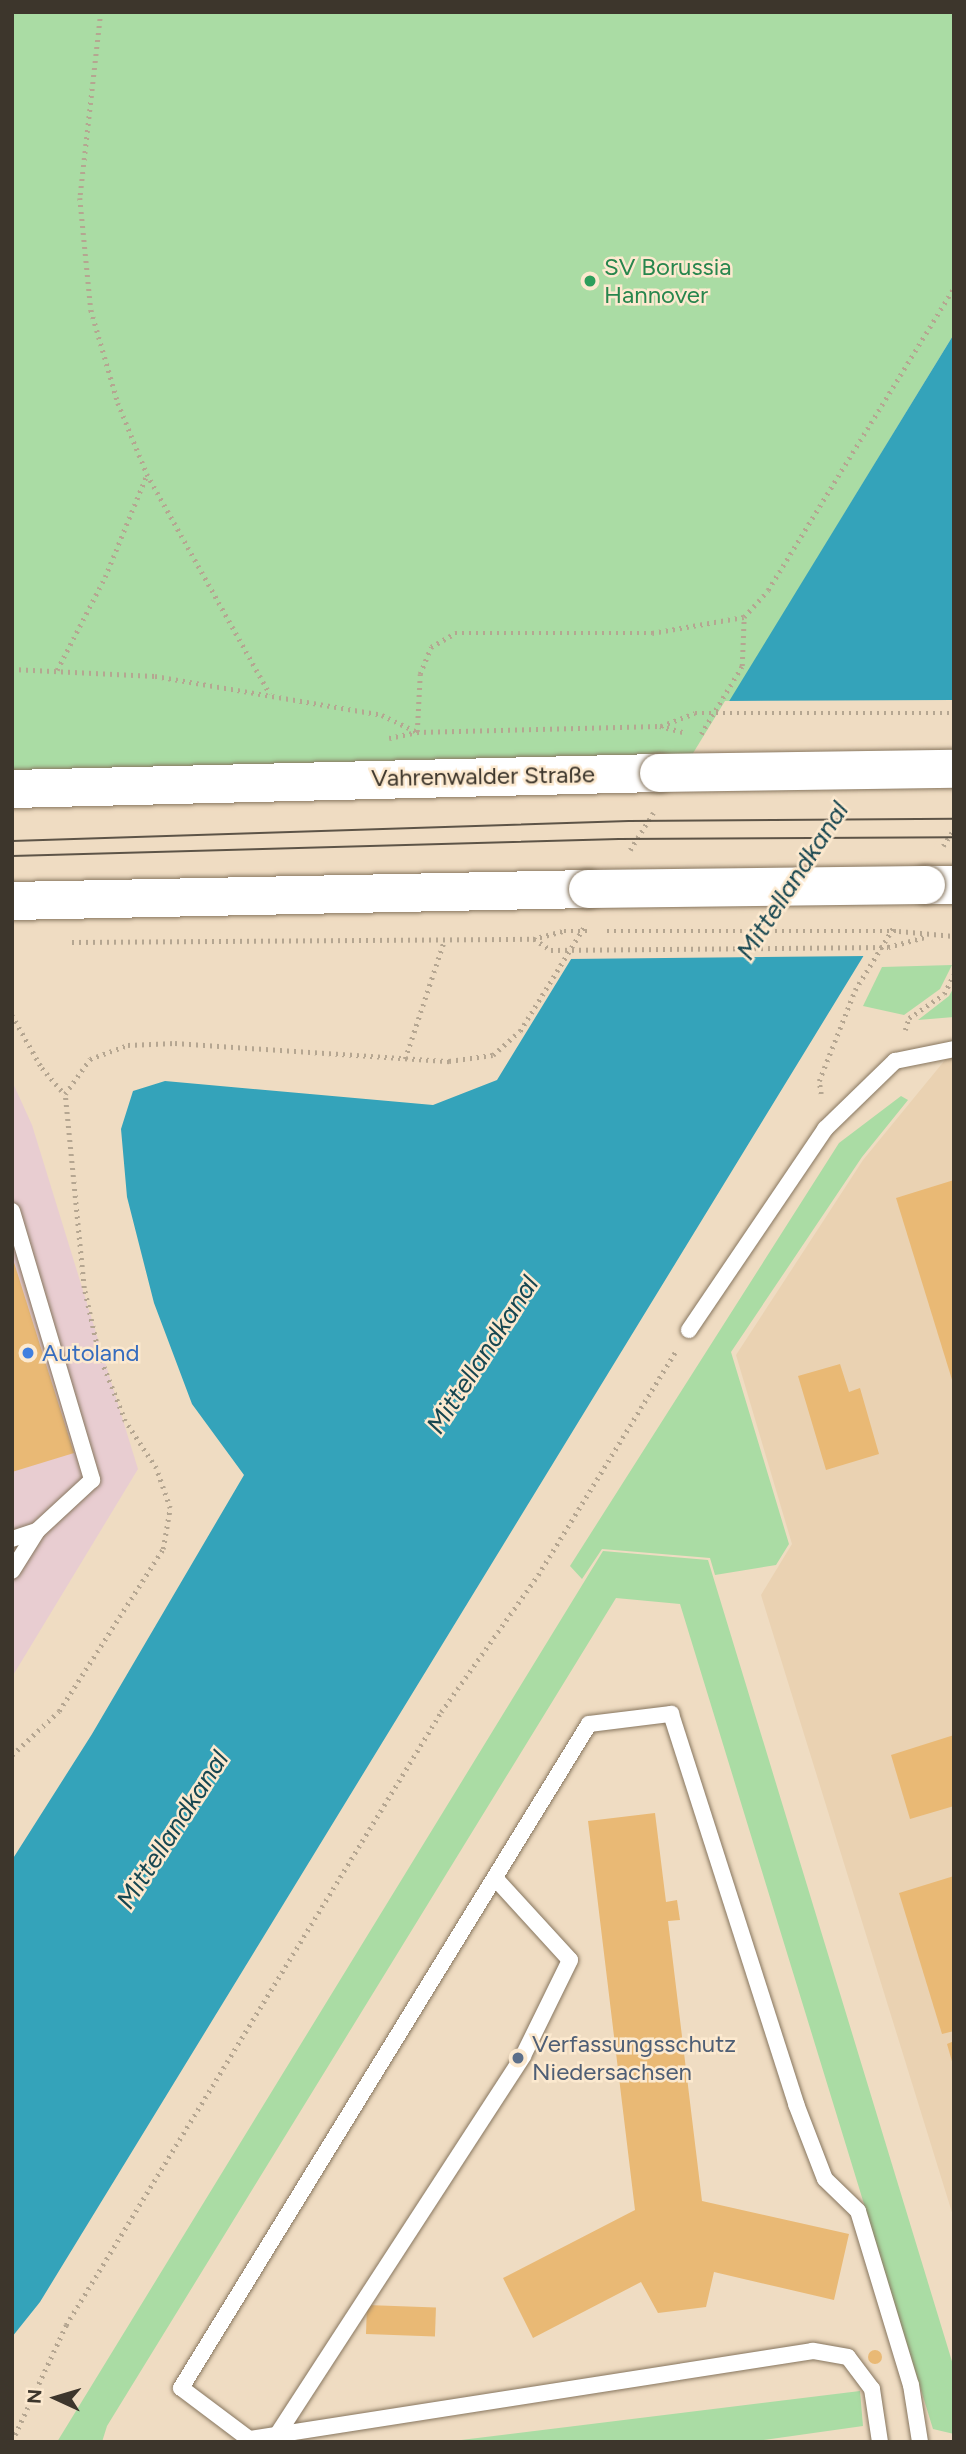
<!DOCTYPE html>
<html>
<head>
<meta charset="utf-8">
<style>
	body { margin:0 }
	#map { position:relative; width:966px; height:2454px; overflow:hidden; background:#efdcc2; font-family:Figtree,sans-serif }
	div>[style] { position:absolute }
	.built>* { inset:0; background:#ead2b2 }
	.industrial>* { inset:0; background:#e8cdd1 }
	.green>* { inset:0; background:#aadca4 }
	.water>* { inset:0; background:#34a3ba }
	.pier>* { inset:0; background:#efdcc2 }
	.building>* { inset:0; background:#e9b975; transform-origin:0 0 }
	.round { border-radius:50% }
	.path>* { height:4.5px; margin-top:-2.25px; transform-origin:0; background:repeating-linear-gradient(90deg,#b5a691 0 2px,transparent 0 7px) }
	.roads { filter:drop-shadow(0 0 2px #87765f) drop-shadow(0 0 2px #87765f) }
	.lane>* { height:16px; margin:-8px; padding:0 8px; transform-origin:8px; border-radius:8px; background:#fff }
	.secondary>* { height:38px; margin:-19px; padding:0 19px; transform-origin:19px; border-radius:19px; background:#fff }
	.tram>* { height:2px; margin:-1px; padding:0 1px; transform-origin:1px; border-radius:1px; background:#5d5447 }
	.path-bridge>* { height:4.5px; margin-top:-2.25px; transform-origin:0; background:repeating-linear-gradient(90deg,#b5a691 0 2px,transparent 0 7px) }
	.bridges { filter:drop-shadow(0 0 2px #87765f) drop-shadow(0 0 2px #87765f) }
	.secondary-bridge>* { height:38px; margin:-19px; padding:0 19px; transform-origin:19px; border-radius:19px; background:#fff }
	.dots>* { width:19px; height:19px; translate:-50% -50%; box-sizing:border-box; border:4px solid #fce9cf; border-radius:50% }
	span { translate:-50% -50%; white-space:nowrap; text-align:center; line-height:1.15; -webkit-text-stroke:5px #fce9cf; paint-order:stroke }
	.leisure-label { font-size:24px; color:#27864d }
	.left { translate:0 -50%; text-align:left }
	.street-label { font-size:24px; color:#3d362c }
	.shop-label { font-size:24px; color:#366cbe }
	.service-label { font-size:24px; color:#4e5e75 }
	.water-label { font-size:26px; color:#174650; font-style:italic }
	.frame { position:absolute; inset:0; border:14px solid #3d362c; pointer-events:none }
	.north { position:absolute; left:21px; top:2363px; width:70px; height:70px; -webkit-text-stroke:5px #fce9cf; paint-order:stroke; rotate:274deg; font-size:19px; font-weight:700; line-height:28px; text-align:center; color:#3d362c }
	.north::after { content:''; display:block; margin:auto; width:24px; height:32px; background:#3d362c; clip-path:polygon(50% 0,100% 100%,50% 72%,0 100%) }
</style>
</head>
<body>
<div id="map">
	<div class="built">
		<i style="clip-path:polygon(954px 1049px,954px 2219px,761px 1595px,792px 1544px,736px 1355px,863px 1160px)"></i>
	</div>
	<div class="industrial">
		<i style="clip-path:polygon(12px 1081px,32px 1125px,138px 1469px,12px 1677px)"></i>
	</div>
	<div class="green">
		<i style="clip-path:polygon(12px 12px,954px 12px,954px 334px,691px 765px,12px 789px)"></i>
		<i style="clip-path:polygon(952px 965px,940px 989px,904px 1015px,863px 1006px,882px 967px)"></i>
		<i style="clip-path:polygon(954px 987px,954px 1017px,918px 1020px,949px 996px)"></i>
		<i style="clip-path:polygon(901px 1096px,908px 1100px,862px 1157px,731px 1352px,789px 1544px,776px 1565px,715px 1575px,710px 1558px,602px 1549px,582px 1579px,570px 1566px,839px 1143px)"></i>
		<i style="clip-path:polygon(603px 1551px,708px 1560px,954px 2368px,954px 2434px,933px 2429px,680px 1604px,616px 1598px,107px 2426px,102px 2442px,57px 2442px)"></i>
		<i style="clip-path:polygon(860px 2391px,863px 2426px,750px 2442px,445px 2442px)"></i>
	</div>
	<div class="water">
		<i style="clip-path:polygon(954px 334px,954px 808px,40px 2302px,12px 2337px,12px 1860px,92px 1734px,244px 1475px,192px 1404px,154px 1303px,127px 1197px,121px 1129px,133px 1091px,165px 1081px,433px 1105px,497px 1080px)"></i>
	</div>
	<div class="pier">
		<i style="clip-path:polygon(954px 700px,954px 814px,866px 956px,567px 959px,725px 701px)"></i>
	</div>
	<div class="building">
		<i style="clip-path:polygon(954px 1180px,954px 1383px,953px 1383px,896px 1198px)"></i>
		<i style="clip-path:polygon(12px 1256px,74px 1453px,12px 1472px)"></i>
		<i style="clip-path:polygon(840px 1364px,849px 1392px,860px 1388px,879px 1454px,826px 1470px,798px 1376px)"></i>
		<i style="clip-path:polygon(954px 1735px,954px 1806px,910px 1819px,891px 1755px)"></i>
		<i style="clip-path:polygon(655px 1813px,666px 1902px,677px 1900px,680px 1920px,668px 1921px,702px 2201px,849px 2234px,834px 2300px,714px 2272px,706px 2307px,658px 2313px,641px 2282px,533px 2338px,503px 2278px,635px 2210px,588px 1821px)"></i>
		<i style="clip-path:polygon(954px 1876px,954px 2031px,942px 2034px,899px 1893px)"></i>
		<i style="clip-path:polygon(954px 2041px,954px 2065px,953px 2065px,947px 2044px)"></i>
		<i style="left:367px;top:2305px;width:69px;height:29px;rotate:2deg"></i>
		<i class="round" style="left:868px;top:2350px;width:14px;height:14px"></i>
	</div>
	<div class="path">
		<i style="left:101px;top:12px;width:187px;rotate:96.4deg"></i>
		<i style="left:80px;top:198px;width:113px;rotate:84.4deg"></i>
		<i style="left:91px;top:310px;width:97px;rotate:73.8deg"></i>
		<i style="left:118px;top:403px;width:77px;rotate:67.8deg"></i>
		<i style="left:147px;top:474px;width:252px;rotate:60.8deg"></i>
		<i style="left:12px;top:669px;width:143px;rotate:2.8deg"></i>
		<i style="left:155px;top:676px;width:230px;rotate:9.7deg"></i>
		<i style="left:382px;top:715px;width:39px;rotate:26deg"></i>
		<i style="left:57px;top:670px;width:105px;rotate:-62.7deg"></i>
		<i style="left:105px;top:577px;width:111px;rotate:-67.8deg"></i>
		<i style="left:661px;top:726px;width:36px;rotate:-21deg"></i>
		<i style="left:417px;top:732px;width:58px;rotate:-87deg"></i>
		<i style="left:420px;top:674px;width:29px;rotate:-68deg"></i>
		<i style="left:431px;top:647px;width:28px;rotate:-30deg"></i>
		<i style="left:455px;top:633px;width:197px"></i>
		<i style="left:652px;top:633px;width:93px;rotate:-9.9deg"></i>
		<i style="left:701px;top:734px;width:79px;rotate:-58.9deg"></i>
		<i style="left:742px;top:666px;width:49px;rotate:-87.7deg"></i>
		<i style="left:744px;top:617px;width:36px;rotate:-48deg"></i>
		<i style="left:768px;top:590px;width:355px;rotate:-58.4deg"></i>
		<i style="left:389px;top:738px;width:29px;rotate:-12deg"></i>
		<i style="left:417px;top:732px;width:243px;rotate:-1.4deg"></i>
		<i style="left:660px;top:726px;width:24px;rotate:15deg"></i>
		<i style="left:943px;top:846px;width:20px;rotate:-57deg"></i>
		<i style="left:630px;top:850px;width:44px;rotate:-58.1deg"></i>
		<i style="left:899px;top:931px;width:55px;rotate:5.2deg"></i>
		<i style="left:534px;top:939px;width:20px;rotate:33deg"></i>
		<i style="left:72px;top:942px;width:461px;rotate:-0.4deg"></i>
		<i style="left:533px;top:939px;width:31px;rotate:-15deg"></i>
		<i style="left:888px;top:947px;width:39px;rotate:-15deg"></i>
		<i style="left:12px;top:1015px;width:61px;rotate:60.5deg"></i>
		<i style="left:42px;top:1068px;width:35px;rotate:49deg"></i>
		<i style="left:905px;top:1030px;width:13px;rotate:-72deg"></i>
		<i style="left:909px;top:1018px;width:42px;rotate:-34.4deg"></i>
		<i style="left:944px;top:994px;width:22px;rotate:-63deg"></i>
		<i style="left:405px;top:1059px;width:124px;rotate:-71.7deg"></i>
		<i style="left:821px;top:1094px;width:13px;rotate:-99deg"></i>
		<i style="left:819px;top:1081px;width:98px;rotate:-68.4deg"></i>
		<i style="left:855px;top:990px;width:76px;rotate:-58.4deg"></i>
		<i style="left:12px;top:1755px;width:64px;rotate:-43.1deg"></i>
		<i style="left:59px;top:1711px;width:193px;rotate:-57.3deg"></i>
		<i style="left:163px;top:1549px;width:42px;rotate:-80.3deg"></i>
		<i style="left:170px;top:1508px;width:42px;rotate:-109.3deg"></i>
		<i style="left:156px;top:1468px;width:56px;rotate:-123.4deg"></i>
		<i style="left:125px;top:1421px;width:71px;rotate:-111.5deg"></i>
		<i style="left:99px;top:1355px;width:69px;rotate:-102.6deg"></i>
		<i style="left:84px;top:1288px;width:195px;rotate:-95.6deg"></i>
		<i style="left:65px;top:1094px;width:43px;rotate:-54.5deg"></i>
		<i style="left:90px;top:1059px;width:40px;rotate:-20.2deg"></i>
		<i style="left:128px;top:1045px;width:47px;rotate:-2.4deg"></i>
		<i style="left:175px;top:1043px;width:275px;rotate:3.8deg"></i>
		<i style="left:449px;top:1061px;width:44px;rotate:-7.8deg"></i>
		<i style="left:493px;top:1055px;width:36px;rotate:-42deg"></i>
		<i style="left:520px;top:1031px;width:122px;rotate:-58.4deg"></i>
		<i style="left:12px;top:2441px;width:128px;rotate:-65deg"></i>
		<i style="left:66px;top:2325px;width:719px;rotate:-58.54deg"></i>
		<i style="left:441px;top:1712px;width:168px;rotate:-54.7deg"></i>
		<i style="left:538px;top:1575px;width:263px;rotate:-58.4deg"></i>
	</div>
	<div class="roads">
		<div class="lane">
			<i style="left:12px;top:1211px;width:281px;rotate:73.4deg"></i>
			<i style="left:92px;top:1480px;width:75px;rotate:137.2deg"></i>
			<i style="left:37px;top:1531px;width:47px;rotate:122deg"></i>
			<i style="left:689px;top:1330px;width:243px;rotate:-55.9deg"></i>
			<i style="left:825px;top:1129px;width:98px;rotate:-44.2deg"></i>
			<i style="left:895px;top:1061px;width:60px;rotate:-11.5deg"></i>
			<i style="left:12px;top:1539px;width:26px;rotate:-18deg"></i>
			<i style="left:279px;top:2432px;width:448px;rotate:-57deg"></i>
			<i style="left:523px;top:2056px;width:107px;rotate:-63.9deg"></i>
			<i style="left:570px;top:1960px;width:111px;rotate:-132.4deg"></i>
			<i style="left:880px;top:2442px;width:54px;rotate:-98.6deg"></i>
			<i style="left:872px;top:2389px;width:40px;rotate:-127deg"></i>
			<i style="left:848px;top:2357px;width:36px;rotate:-170deg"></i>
			<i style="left:813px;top:2351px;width:571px;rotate:171.13deg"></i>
			<i style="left:249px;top:2439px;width:85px;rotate:-143.1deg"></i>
			<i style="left:181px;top:2388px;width:779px;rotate:-58.43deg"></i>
			<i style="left:589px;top:1724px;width:83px;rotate:-7deg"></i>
			<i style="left:671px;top:1714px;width:410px;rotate:72.2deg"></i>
			<i style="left:796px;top:2104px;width:80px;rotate:68.9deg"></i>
			<i style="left:825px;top:2179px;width:46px;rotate:44.1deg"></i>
			<i style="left:858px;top:2211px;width:182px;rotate:73.1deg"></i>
			<i style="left:911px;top:2385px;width:58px;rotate:81deg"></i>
		</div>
		<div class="secondary">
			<i style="left:12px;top:789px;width:647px;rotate:-1.42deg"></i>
			<i style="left:926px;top:885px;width:28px"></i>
			<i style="left:12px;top:901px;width:576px;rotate:-1.19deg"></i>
		</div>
	</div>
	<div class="tram">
		<i style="left:12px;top:841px;width:617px;rotate:-1.86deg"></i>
		<i style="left:629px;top:821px;width:325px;rotate:-0.4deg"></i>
		<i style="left:12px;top:856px;width:607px;rotate:-1.6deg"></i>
		<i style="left:619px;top:839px;width:335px;rotate:-0.3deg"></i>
	</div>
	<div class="path-bridge">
		<i style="left:695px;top:713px;width:259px"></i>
		<i style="left:564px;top:931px;width:27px"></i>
		<i style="left:607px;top:931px;width:292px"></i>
		<i style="left:551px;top:950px;width:337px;rotate:-0.5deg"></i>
	</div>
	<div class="bridges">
		<div class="secondary-bridge">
			<i style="left:659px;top:773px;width:295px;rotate:-0.8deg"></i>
			<i style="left:588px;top:889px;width:338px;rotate:-0.7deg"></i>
		</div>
	</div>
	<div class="dots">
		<i style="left:590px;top:281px;background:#2e9e5b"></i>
		<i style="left:28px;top:1353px;background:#3f7fe0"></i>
		<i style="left:518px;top:2058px;background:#5c6f8a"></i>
	</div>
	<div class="leisure-label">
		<span class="left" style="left:604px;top:281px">SV Borussia<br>Hannover</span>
	</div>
	<div class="street-label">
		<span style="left:483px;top:776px;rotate:-1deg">Vahrenwalder Straße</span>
	</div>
	<div class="shop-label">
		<span class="left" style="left:42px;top:1353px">Autoland</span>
	</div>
	<div class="service-label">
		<span class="left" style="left:532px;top:2058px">Verfassungsschutz<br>Niedersachsen</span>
	</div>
	<div class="water-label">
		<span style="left:793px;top:881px;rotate:-57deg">Mittellandkanal</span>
		<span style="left:483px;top:1355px;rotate:-57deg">Mittellandkanal</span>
		<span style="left:173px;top:1830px;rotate:-57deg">Mittellandkanal</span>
	</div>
	<div class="frame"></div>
	<div class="north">N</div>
</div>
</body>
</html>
